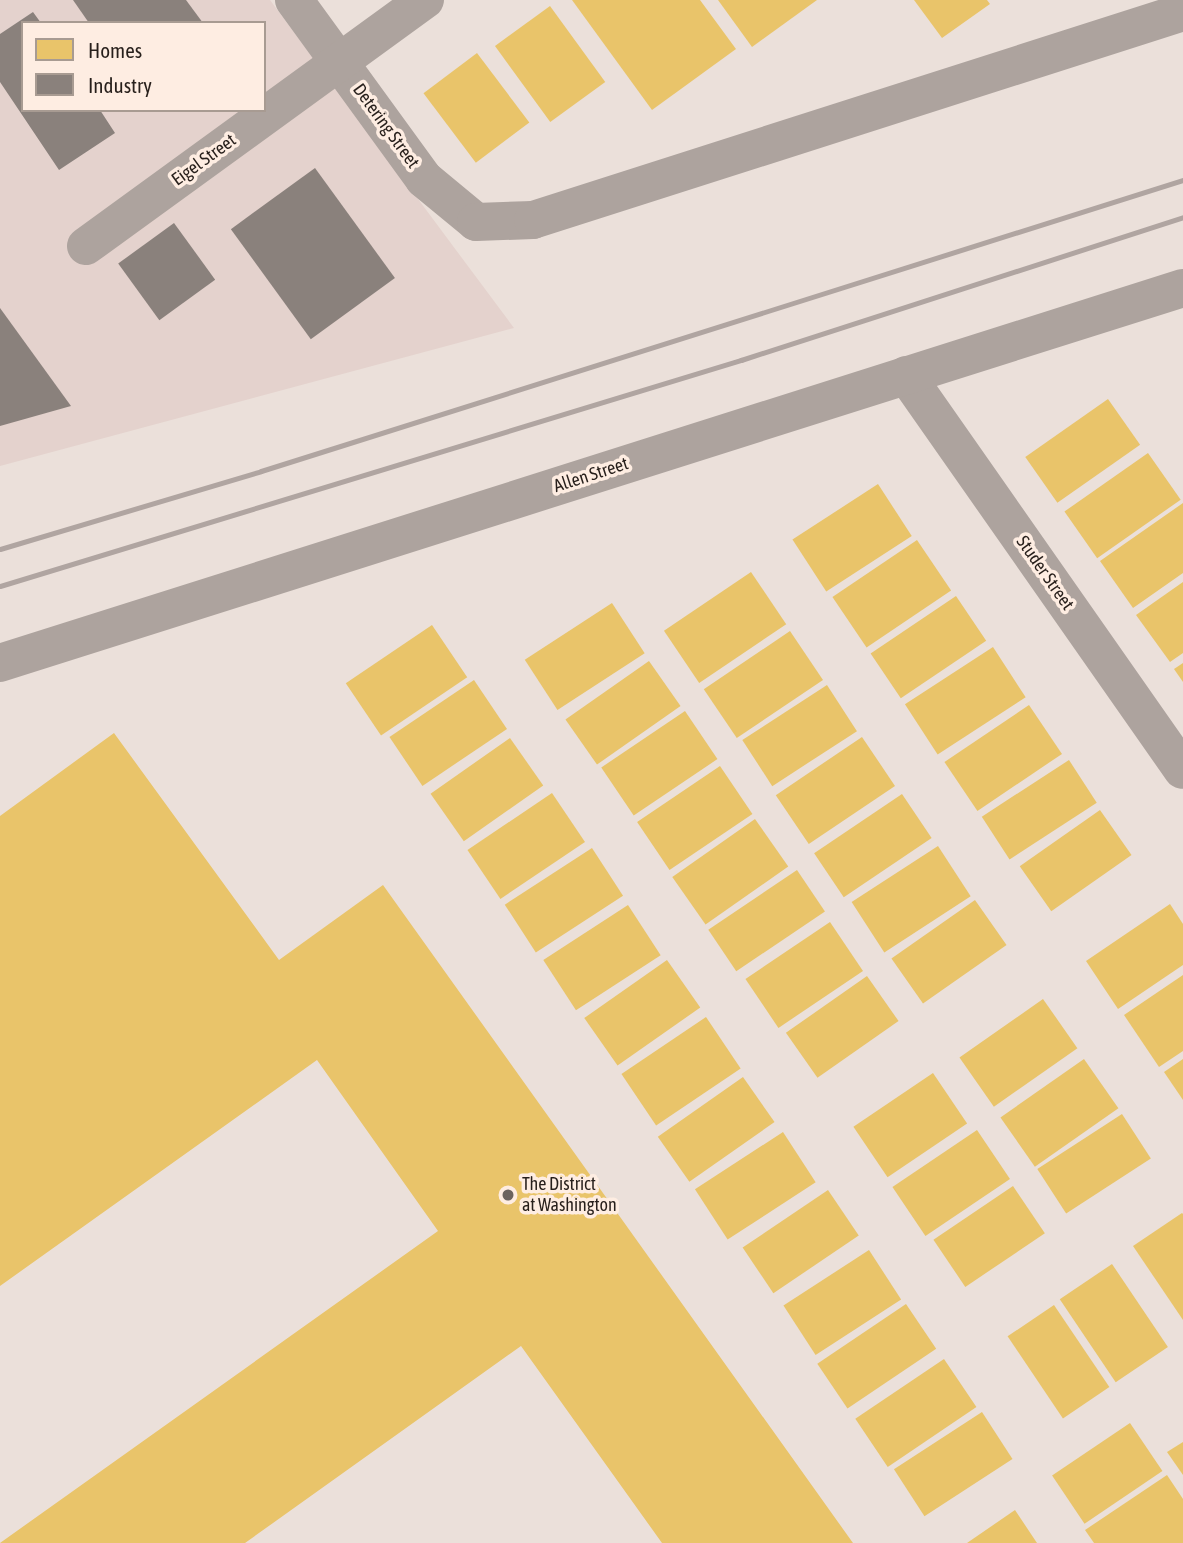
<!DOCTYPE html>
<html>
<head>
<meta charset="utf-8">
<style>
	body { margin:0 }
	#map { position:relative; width:1183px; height:1543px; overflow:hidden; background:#ebe0da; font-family:"Asap Condensed",sans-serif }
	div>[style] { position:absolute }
	.industrial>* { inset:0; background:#e4d2cd }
	.homes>* { inset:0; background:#e9c46a; transform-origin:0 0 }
	.industry>* { inset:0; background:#8a817c; transform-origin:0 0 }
	.street>* { height:38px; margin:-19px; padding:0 19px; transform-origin:19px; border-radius:19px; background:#ada39e }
	.rail>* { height:5px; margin:-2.5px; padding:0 2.5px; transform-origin:2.5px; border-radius:2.5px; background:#b0a5a1 }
	.dots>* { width:19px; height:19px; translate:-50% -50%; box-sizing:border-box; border:4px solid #feede2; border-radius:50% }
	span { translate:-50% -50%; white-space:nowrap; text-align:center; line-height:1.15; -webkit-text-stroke:7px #feede2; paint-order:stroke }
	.street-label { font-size:18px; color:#271f1b }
	.poi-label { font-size:18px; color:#271f1b }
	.left { translate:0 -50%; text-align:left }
	.legend { position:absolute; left:21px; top:21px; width:245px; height:91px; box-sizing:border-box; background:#feede2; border:2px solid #a89b92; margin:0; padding:9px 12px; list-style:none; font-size:21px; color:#271f1b }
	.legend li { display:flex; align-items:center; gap:14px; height:35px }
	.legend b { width:35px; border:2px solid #a89b92 }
</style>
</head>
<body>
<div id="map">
	<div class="industrial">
		<i style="clip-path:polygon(evenodd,0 0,270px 0,514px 328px,0 466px,0 0,23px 23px,264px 23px,264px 110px,23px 110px,23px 23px)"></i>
	</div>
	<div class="homes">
		<i style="clip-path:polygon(572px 0,700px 0,736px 49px,652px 110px)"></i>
		<i style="clip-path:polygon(718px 0,817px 0,752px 47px)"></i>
		<i style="clip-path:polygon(914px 0,987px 0,990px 4px,942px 38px)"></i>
		<i style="left:550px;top:6px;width:94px;height:68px;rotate:54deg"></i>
		<i style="left:477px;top:53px;width:87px;height:67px;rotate:53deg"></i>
		<i style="left:1108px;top:399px;width:56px;height:101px;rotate:55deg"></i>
		<i style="left:1148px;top:453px;width:57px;height:102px;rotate:55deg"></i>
		<i style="left:878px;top:484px;width:62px;height:102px;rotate:57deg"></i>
		<i style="clip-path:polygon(1183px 503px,1183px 573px,1133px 608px,1100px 561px)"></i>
		<i style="left:917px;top:540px;width:61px;height:102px;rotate:56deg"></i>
		<i style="left:751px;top:572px;width:63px;height:105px;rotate:56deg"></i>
		<i style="clip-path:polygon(1183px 582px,1183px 653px,1170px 662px,1136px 615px)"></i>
		<i style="left:956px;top:596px;width:54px;height:103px;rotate:56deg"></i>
		<i style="left:612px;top:603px;width:60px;height:104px;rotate:57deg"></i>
		<i style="left:432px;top:625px;width:63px;height:104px;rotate:56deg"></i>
		<i style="left:790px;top:631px;width:59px;height:104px;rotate:56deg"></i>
		<i style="left:993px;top:647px;width:60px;height:105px;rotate:57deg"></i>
		<i style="left:649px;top:661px;width:55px;height:102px;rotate:55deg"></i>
		<i style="clip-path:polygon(1183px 663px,1183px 682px,1174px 669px)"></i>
		<i style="left:474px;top:680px;width:59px;height:102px;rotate:56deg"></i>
		<i style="left:827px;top:685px;width:55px;height:101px;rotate:57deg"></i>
		<i style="left:1029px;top:705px;width:59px;height:102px;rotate:56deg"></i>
		<i style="left:685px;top:711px;width:58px;height:101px;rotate:56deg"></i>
		<i style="clip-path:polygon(114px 733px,279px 960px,383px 885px,853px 1543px,662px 1543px,521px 1346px,245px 1543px,0 1543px,438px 1231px,317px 1060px,0 1286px,0 816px)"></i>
		<i style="left:862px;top:737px;width:59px;height:104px;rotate:56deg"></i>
		<i style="left:510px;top:738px;width:58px;height:97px;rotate:55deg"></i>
		<i style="left:1069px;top:760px;width:51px;height:104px;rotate:57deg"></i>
		<i style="left:720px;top:766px;width:58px;height:100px;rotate:56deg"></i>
		<i style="left:552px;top:793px;width:59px;height:102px;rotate:56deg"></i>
		<i style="left:902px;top:794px;width:53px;height:106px;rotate:56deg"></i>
		<i style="left:1100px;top:810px;width:55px;height:98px;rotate:55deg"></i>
		<i style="left:755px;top:819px;width:58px;height:101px;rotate:55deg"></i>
		<i style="left:938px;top:846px;width:60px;height:103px;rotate:57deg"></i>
		<i style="left:592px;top:848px;width:57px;height:104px;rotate:57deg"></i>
		<i style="left:797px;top:870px;width:50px;height:107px;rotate:56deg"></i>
		<i style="left:975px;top:900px;width:55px;height:102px;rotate:55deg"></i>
		<i style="clip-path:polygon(1170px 904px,1183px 924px,1183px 965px,1118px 1009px,1086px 961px)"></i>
		<i style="left:628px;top:905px;width:60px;height:101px;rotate:57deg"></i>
		<i style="left:830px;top:922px;width:59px;height:102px;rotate:56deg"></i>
		<i style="left:667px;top:960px;width:58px;height:101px;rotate:55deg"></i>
		<i style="clip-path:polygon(1183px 975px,1183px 1051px,1159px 1067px,1124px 1015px)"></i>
		<i style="left:867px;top:976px;width:55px;height:99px;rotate:55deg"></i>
		<i style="left:1043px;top:999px;width:60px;height:102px;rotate:55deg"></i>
		<i style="left:706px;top:1017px;width:62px;height:102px;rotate:56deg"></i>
		<i style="left:1084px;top:1059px;width:60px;height:102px;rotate:55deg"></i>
		<i style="clip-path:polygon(1183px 1059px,1183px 1100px,1164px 1072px)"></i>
		<i style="left:933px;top:1073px;width:61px;height:96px;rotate:56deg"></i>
		<i style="left:743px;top:1077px;width:55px;height:104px;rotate:55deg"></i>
		<i style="left:1122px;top:1114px;width:53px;height:101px;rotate:57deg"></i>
		<i style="left:977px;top:1130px;width:59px;height:102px;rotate:56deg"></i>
		<i style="left:783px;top:1132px;width:60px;height:105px;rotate:57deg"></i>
		<i style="left:1013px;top:1186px;width:57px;height:96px;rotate:56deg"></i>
		<i style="left:828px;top:1190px;width:55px;height:103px;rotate:56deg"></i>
		<i style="clip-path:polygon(1182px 1213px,1183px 1214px,1183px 1320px,1133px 1246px)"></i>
		<i style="left:869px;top:1250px;width:59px;height:102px;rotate:57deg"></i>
		<i style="left:1112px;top:1264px;width:100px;height:63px;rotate:56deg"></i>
		<i style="left:906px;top:1304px;width:54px;height:107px;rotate:56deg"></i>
		<i style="left:1054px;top:1305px;width:99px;height:56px;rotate:56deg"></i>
		<i style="left:944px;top:1359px;width:58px;height:107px;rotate:56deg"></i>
		<i style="left:982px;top:1412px;width:56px;height:105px;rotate:57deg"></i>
		<i style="left:1130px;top:1423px;width:58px;height:94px;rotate:56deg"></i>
		<i style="clip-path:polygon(1183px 1442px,1183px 1475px,1167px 1452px)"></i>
		<i style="clip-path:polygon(1167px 1475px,1183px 1499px,1183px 1543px,1094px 1543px,1085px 1530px)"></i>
		<i style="clip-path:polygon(1015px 1510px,1037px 1543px,967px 1543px)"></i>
	</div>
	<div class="industry">
		<i style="clip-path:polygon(73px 0,186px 0,203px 23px,89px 23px)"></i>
		<i style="clip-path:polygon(33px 12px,41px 23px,23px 23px,23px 110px,100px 110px,115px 133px,59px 170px,0 82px,0 34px)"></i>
		<i style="left:315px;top:168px;width:136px;height:104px;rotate:54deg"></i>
		<i style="left:174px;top:223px;width:70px;height:69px;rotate:54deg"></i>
		<i style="clip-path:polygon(0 308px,71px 406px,0 426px)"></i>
	</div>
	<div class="street">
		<i style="left:294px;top:0;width:221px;rotate:54deg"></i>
		<i style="left:424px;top:179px;width:67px;rotate:39.6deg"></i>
		<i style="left:476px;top:222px;width:57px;rotate:-2deg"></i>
		<i style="left:533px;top:220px;width:682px;rotate:-17.74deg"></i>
		<i style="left:86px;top:246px;width:419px;rotate:-36deg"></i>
		<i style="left:906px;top:375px;width:482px;rotate:55deg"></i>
		<i style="left:0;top:663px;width:1241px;rotate:-17.59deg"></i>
	</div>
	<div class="rail">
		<i style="left:0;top:549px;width:272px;rotate:-16.6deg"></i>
		<i style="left:261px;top:471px;width:967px;rotate:-17.52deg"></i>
		<i style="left:0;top:586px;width:775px;rotate:-16.96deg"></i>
		<i style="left:741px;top:360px;width:465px;rotate:-17.9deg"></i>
	</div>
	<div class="dots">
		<i style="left:508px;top:1195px;background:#6c635e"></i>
	</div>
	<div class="street-label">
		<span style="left:386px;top:126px;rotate:54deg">Detering Street</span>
		<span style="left:204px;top:160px;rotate:-36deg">Eigel Street</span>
		<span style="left:591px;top:475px;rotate:-18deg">Allen Street</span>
		<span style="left:1045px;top:573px;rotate:55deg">Studer Street</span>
	</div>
	<div class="poi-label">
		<span class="left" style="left:522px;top:1195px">The District<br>at Washington</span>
	</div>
	<ul class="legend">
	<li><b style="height:19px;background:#e9c46a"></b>Homes</li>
	<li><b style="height:19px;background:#8a817c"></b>Industry</li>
	</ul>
</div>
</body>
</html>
